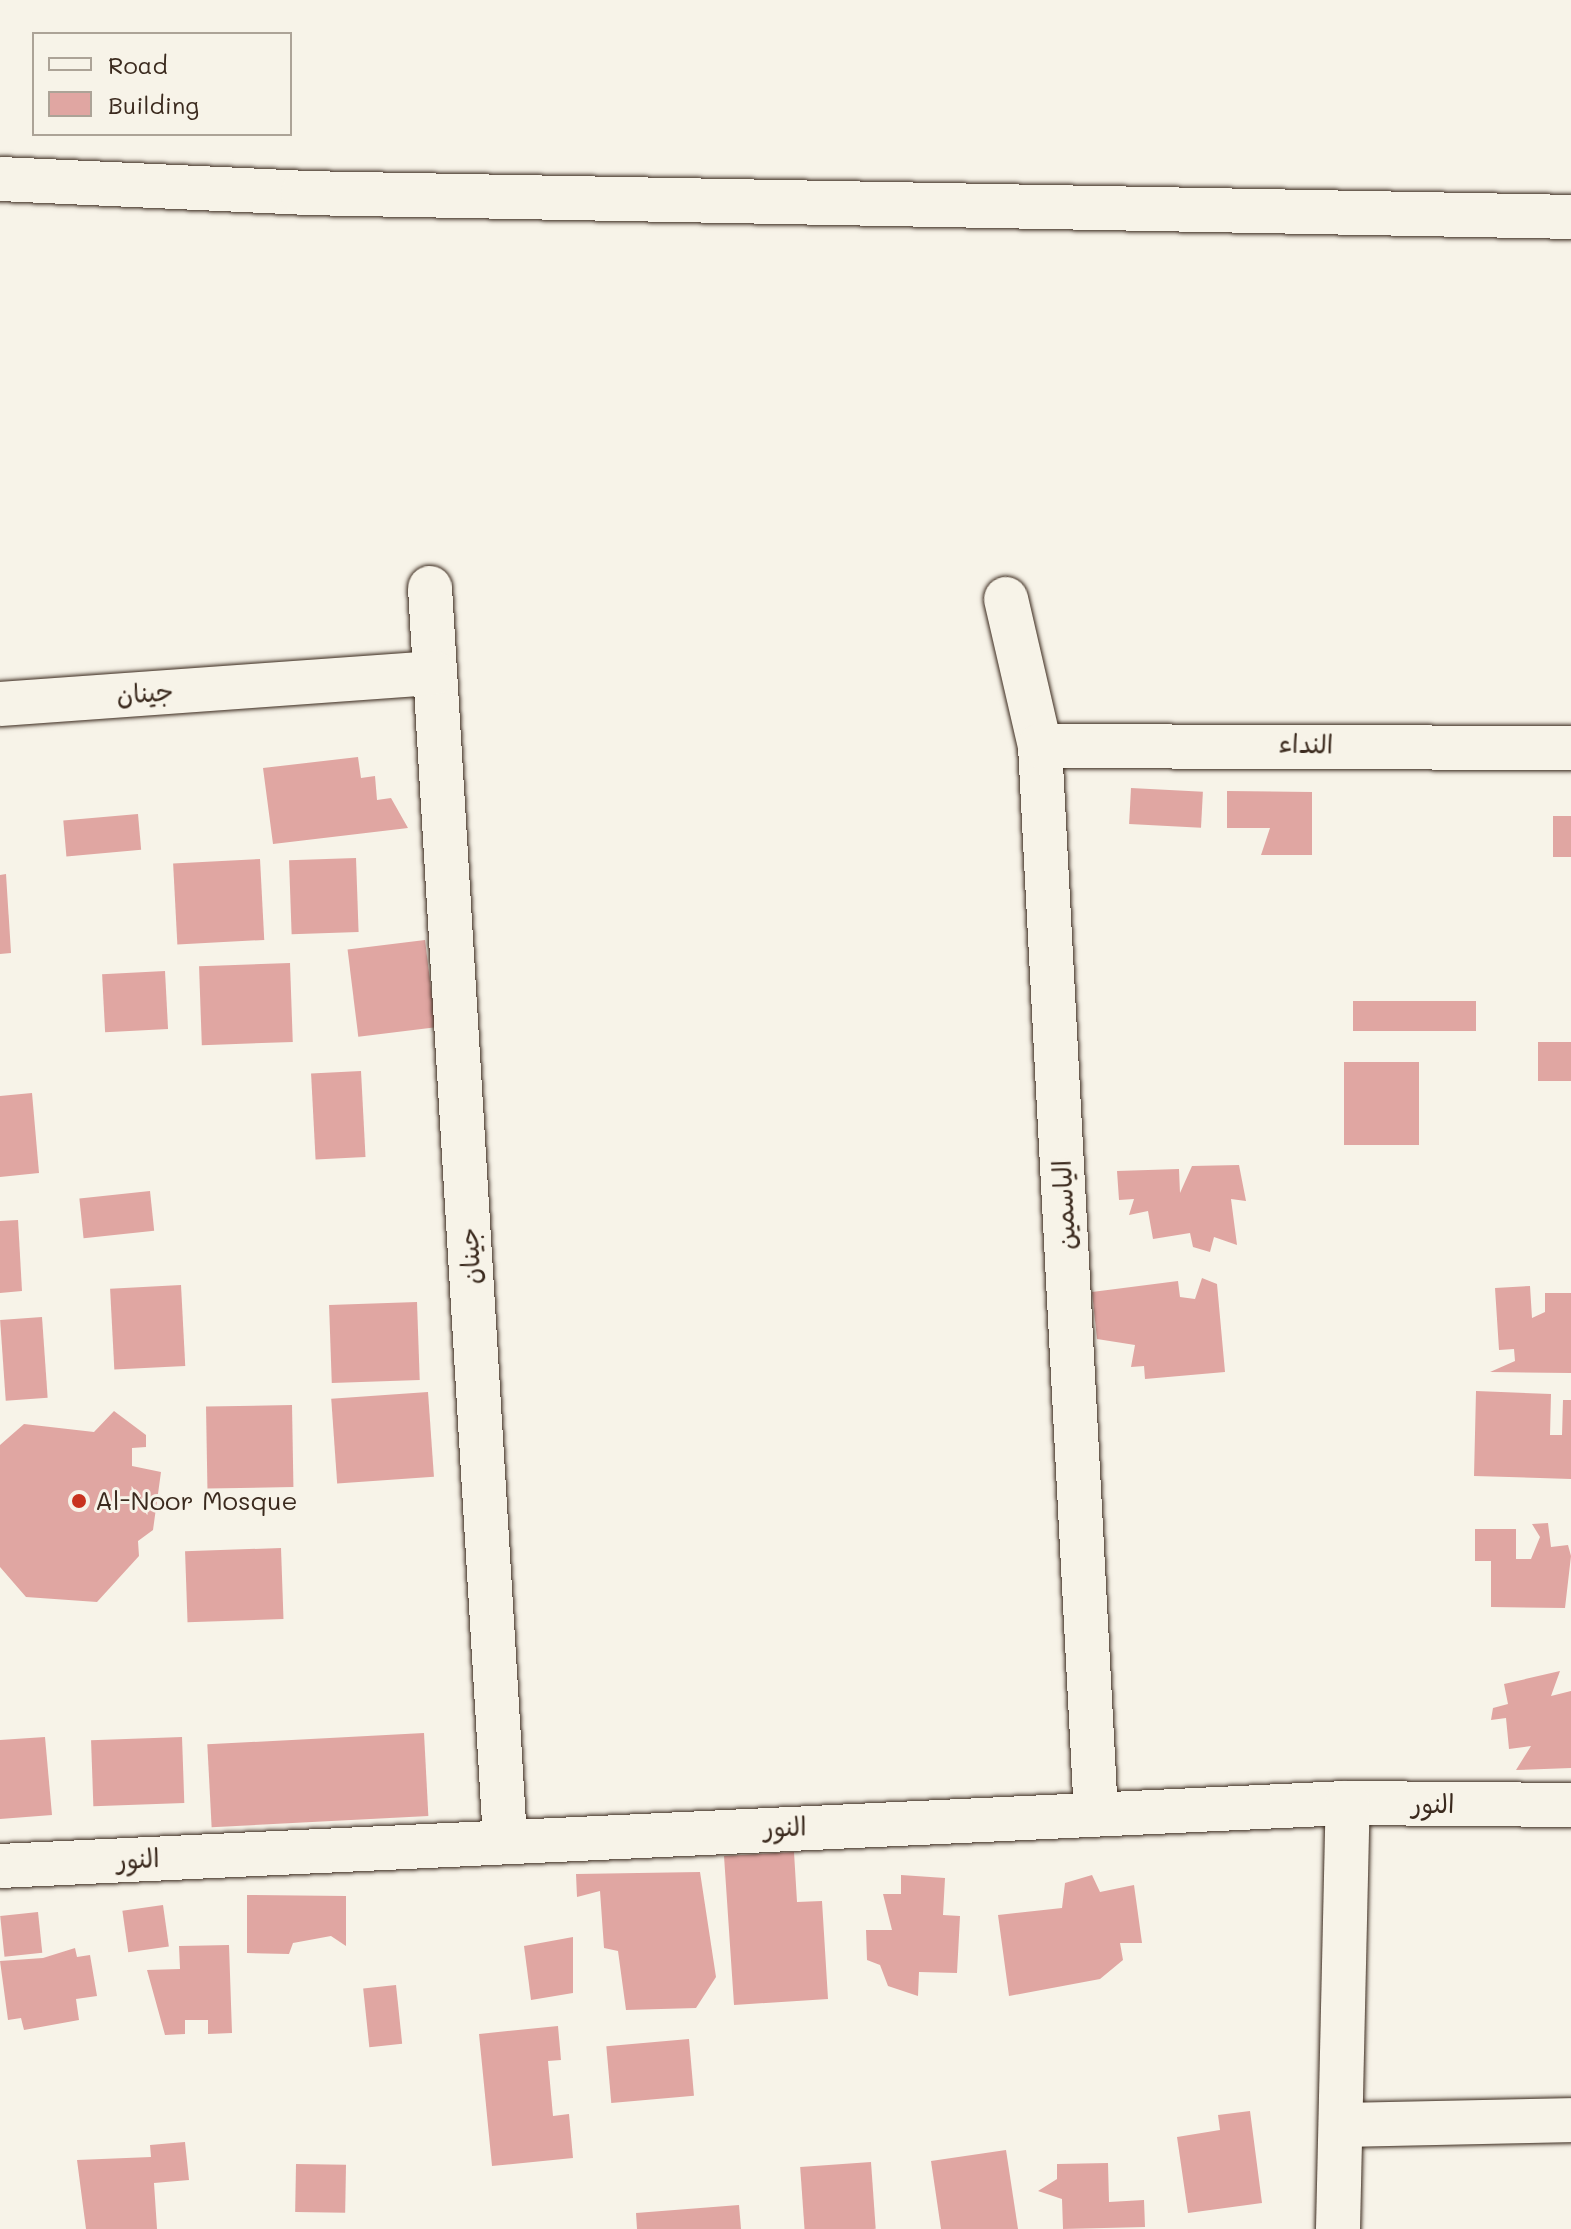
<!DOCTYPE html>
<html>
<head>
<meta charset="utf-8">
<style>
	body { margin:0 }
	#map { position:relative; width:1571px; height:2229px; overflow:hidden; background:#f7f3e8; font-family:Mali,"Playpen Sans Arabic",sans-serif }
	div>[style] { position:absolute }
	.building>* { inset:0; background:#e0a6a2; transform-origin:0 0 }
	.roads { filter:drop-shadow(0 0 2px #3b2a1e) drop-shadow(0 0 2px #3b2a1e) }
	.minor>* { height:44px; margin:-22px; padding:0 22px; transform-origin:22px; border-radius:22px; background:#f7f3e8 }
	.dots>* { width:22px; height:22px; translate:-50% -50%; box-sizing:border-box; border:4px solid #f7f3e8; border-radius:50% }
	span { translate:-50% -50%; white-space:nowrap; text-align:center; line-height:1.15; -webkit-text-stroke:6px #f7f3e8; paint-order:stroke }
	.street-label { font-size:26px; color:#3b2a1e }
	.poi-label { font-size:26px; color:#3b2a1e }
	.left { translate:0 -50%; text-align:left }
	.legend { position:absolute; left:32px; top:32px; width:260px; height:104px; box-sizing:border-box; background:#f7f3e8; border:2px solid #aca397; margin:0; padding:10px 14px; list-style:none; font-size:24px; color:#3b2a1e }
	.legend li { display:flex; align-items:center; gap:16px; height:40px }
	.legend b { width:40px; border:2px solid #aca397 }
</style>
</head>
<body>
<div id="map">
	<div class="building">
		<i style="clip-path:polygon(358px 757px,361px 778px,375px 776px,377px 800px,391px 798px,408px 828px,273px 844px,263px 768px)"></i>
		<i style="left:1131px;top:788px;width:72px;height:36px;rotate:3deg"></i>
		<i style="clip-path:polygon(1227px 791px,1312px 792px,1312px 855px,1261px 855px,1270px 828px,1227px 828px)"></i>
		<i style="left:138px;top:814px;width:36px;height:75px;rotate:85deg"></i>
		<i style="left:1553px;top:816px;width:18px;height:41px"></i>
		<i style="left:356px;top:858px;width:74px;height:67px;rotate:88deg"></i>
		<i style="left:260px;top:859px;width:81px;height:87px;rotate:87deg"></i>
		<i style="clip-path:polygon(6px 874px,11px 953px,0 954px,0 875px)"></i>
		<i style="left:425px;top:940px;width:88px;height:78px;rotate:83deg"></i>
		<i style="left:290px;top:963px;width:79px;height:91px;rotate:88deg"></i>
		<i style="left:165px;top:971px;width:58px;height:63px;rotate:87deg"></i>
		<i style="left:1476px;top:1001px;width:30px;height:123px;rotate:90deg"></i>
		<i style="left:1571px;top:1042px;width:39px;height:33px;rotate:90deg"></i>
		<i style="left:1344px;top:1062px;width:75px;height:83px"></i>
		<i style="left:361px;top:1071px;width:86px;height:50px;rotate:87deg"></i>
		<i style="clip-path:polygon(32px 1093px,39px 1173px,0 1177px,0 1096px)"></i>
		<i style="clip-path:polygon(1239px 1165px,1246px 1201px,1231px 1199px,1237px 1245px,1214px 1237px,1210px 1252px,1193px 1247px,1190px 1233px,1153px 1239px,1148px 1211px,1129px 1215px,1134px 1199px,1119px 1200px,1117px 1171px,1179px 1169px,1180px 1193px,1192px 1166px)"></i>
		<i style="left:150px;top:1191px;width:40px;height:71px;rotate:84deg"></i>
		<i style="clip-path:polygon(18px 1220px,22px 1291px,0 1293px,0 1221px)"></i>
		<i style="clip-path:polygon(1202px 1278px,1217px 1284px,1225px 1372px,1145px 1379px,1144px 1366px,1131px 1367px,1135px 1345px,1097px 1339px,1092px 1292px,1178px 1281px,1180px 1297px,1195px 1299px)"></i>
		<i style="left:181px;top:1285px;width:81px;height:71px;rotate:87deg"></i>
		<i style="clip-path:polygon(1530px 1286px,1532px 1318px,1545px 1312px,1545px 1293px,1571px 1293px,1571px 1373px,1490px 1372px,1515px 1361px,1514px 1349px,1499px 1350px,1495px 1288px)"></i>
		<i style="left:417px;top:1302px;width:78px;height:88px;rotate:88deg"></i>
		<i style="left:42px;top:1317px;width:81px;height:42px;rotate:86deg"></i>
		<i style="clip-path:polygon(1476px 1391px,1551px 1394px,1550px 1435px,1562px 1435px,1563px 1400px,1571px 1400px,1571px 1479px,1474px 1476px)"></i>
		<i style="left:428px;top:1392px;width:85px;height:97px;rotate:86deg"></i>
		<i style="left:292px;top:1405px;width:82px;height:86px;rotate:89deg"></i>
		<i style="clip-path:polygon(114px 1411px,146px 1435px,146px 1447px,132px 1448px,132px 1466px,161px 1472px,153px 1530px,138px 1541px,139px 1556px,97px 1602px,26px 1597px,0 1567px,0 1445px,24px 1424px,94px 1432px)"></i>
		<i style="clip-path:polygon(1548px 1523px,1551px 1547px,1568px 1545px,1571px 1556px,1565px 1608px,1491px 1607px,1491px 1561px,1475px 1561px,1475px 1529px,1516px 1529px,1516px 1559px,1531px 1559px,1540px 1537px,1532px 1524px)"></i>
		<i style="left:281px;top:1548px;width:71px;height:96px;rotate:88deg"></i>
		<i style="clip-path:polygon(1560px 1671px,1551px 1696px,1571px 1691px,1571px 1768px,1516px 1770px,1531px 1746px,1509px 1749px,1506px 1718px,1491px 1720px,1493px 1708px,1508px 1704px,1504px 1684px)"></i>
		<i style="left:424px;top:1733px;width:83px;height:217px;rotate:87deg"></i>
		<i style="clip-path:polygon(45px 1737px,52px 1815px,0 1819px,0 1740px)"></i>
		<i style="left:182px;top:1737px;width:66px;height:91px;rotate:88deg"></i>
		<i style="clip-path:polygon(794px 1852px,797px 1902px,822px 1901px,828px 1999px,734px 2005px,724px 1856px)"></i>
		<i style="clip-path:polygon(700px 1872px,716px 1977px,696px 2008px,626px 2010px,618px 1951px,604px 1948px,600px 1891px,577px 1897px,576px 1874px)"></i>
		<i style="clip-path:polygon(901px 1875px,945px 1878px,943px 1915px,960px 1916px,957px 1973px,919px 1972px,918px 1996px,888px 1986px,880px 1965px,867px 1960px,866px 1930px,892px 1930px,883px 1894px,901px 1894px)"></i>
		<i style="clip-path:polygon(1092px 1875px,1100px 1892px,1134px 1885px,1142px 1943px,1120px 1943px,1123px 1960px,1100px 1979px,1009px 1996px,998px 1915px,1062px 1908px,1065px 1883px)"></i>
		<i style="clip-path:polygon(247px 1895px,346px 1896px,346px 1946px,331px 1936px,293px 1943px,289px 1954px,247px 1953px)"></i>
		<i style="left:163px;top:1905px;width:42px;height:41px;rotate:82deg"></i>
		<i style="left:38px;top:1912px;width:41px;height:38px;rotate:84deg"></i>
		<i style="clip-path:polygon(573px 1937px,573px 1993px,531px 2000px,524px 1946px)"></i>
		<i style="clip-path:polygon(229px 1945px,232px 2033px,208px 2034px,208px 2020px,185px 2020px,185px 2034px,165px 2035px,147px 1970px,180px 1969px,179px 1946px)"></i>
		<i style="clip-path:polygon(75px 1948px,77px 1957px,90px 1955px,97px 1996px,76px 1999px,79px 2020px,24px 2030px,21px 2018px,8px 2020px,0 1961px,43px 1958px)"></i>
		<i style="left:396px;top:1985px;width:59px;height:33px;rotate:84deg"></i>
		<i style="clip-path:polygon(558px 2026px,561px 2060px,548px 2061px,553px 2116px,569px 2114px,573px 2158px,492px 2166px,479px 2034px)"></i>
		<i style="left:689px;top:2039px;width:57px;height:83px;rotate:85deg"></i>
		<i style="clip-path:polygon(1250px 2111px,1262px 2203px,1188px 2213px,1177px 2137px,1220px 2130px,1218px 2115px)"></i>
		<i style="clip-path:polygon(185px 2142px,189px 2180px,154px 2183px,157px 2229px,86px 2229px,77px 2160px,151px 2157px,150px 2145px)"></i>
		<i style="clip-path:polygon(1006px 2150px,1018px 2229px,941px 2229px,931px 2161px)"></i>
		<i style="left:871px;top:2162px;width:67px;height:71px;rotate:86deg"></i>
		<i style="clip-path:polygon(1108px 2163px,1109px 2202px,1144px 2200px,1145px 2227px,1063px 2229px,1062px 2199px,1038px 2191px,1057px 2179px,1057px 2164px)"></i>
		<i style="left:296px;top:2164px;width:50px;height:48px;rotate:1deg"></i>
		<i style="clip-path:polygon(739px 2205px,741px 2229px,637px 2229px,636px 2213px)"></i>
	</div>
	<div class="roads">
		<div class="minor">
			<i style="left:0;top:179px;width:303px;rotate:2.6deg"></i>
			<i style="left:303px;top:193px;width:1268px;rotate:1.08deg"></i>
			<i style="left:430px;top:588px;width:1253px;rotate:86.57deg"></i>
			<i style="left:1006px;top:599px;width:151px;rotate:77deg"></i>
			<i style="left:1040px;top:746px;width:1070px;rotate:87deg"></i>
			<i style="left:0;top:704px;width:435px;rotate:-4.1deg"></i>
			<i style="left:1040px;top:746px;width:531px;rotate:0.22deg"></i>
			<i style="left:0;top:1866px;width:1349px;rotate:-2.68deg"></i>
			<i style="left:1348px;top:1803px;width:223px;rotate:0.5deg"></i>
			<i style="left:1341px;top:2125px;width:230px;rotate:-1.2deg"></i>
			<i style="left:1338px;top:2229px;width:426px;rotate:-88.7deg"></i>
		</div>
	</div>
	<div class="dots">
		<i style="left:79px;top:1501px;background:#c8321e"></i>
	</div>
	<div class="street-label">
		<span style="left:145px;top:693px;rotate:-4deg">جينان</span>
		<span style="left:1306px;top:744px;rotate:1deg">النداء</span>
		<span style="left:1064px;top:1205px;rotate:-93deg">الياسمين</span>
		<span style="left:470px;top:1256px;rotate:-93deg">جينان</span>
		<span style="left:1433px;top:1804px">النور</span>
		<span style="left:785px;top:1827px;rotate:-2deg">النور</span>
		<span style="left:138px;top:1859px;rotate:-3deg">النور</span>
	</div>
	<div class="poi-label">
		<span class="left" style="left:95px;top:1501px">Al-Noor Mosque</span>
	</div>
	<ul class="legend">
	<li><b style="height:10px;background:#f7f3e8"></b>Road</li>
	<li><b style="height:22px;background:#e0a6a2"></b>Building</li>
	</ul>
</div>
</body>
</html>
